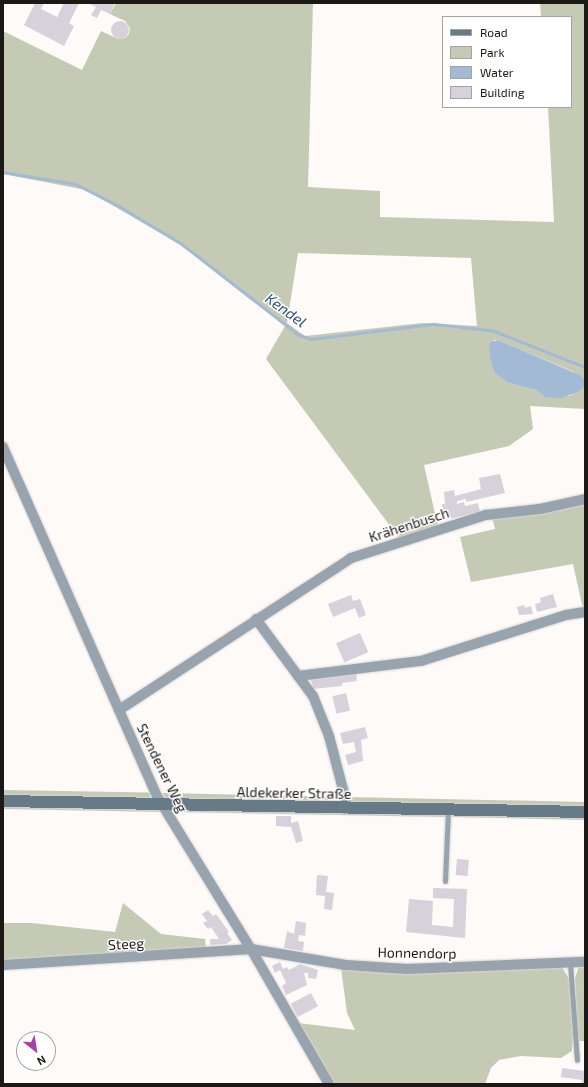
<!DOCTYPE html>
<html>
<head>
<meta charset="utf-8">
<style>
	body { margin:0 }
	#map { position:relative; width:588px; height:1087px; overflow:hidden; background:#fefaf8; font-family:"Exo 2",sans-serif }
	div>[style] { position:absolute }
	.green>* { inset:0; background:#c4cab3; transform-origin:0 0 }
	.water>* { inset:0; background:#a2bad4 }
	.stream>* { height:2.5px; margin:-1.25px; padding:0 1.25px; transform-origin:1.25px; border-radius:1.25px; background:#a2bad4 }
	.building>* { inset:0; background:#d6d1da; transform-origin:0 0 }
	.round { border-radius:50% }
	.roads { filter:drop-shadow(0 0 1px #dad6d4) drop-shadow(0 0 1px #dad6d4) }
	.lane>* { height:5px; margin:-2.5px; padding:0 2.5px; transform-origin:2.5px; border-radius:2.5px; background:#97a4ad }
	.street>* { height:10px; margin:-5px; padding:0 5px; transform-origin:5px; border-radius:5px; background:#97a4ad }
	.secondary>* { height:12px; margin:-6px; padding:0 6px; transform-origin:6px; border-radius:6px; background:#677a88 }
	span { translate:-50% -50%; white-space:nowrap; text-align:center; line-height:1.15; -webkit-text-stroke:3px #fff; paint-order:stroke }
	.street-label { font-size:14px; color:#1b1816 }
	.water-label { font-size:15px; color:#2c5175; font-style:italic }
	.frame { position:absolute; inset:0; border:4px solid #1b1816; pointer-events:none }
	.legend { position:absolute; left:442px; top:16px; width:130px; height:92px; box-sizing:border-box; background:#fff; border:1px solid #a4a3a2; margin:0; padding:5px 7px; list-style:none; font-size:12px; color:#1b1816 }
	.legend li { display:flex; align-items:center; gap:8px; height:20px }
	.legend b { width:20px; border:1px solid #a4a3a2 }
	.north { position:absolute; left:16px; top:1031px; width:40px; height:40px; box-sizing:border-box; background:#fff; border:1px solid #a4a3a2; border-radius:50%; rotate:150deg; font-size:11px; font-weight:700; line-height:16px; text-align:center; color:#1b1816 }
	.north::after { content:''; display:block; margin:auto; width:14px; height:18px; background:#a541a7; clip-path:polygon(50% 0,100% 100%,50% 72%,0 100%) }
</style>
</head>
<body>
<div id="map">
	<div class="green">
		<i style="clip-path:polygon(evenodd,116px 3px,313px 3px,308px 187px,380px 191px,380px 217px,554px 222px,548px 107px,571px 107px,571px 17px,541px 17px,540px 3px,585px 3px,585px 380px,572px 371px,498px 340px,494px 340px,491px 362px,509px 383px,536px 390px,544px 397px,570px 396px,585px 386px,585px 409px,530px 406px,533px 429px,509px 446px,424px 465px,438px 527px,399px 538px,266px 359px,285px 326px,181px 245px,86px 190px,3px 174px,3px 31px,82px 70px,101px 31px,118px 39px,125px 38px,129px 34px,130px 28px,125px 21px,110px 14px,116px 3px,298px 253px,471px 258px,477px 326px,422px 323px,305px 336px,287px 323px,298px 253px)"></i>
		<i style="clip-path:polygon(585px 503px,585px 609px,583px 609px,573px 564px,471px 582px,460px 537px,495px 529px,492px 517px)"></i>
		<i style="left:3px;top:790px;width:147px;height:8px;rotate:1deg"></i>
		<i style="clip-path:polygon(162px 793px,343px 797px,343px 802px,166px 799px)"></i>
		<i style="clip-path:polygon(349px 797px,585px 802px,585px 808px,351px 804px)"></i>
		<i style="clip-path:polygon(3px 806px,159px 808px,161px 812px,3px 809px)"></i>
		<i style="clip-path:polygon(174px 810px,445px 814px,446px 817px,174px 812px)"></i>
		<i style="clip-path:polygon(453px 814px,585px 816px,585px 820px,452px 817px)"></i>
		<i style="clip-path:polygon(123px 903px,161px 934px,205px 939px,206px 950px,3px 961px,3px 923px,32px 923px,115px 932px)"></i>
		<i style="clip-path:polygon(579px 966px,585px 966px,585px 1041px,578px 1041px,575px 978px)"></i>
		<i style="clip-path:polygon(562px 967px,569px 979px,573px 1035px,572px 1051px,561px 1058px,521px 1056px,499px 1060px,491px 1068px,485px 1084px,333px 1084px,298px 1023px,355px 1030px,347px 1013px,341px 968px)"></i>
	</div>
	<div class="water">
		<i style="clip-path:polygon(498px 340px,580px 375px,585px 380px,585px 386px,578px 392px,562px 398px,544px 397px,536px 390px,509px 383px,495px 373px,491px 362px,489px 346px,491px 342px)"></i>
	</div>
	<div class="stream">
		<i style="left:3px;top:172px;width:74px;rotate:9.3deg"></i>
		<i style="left:76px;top:184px;width:48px;rotate:27.1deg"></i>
		<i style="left:119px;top:206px;width:74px;rotate:31.1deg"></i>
		<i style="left:182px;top:244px;width:148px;rotate:37.9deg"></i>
		<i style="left:299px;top:335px;width:13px;rotate:18deg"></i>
		<i style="left:311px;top:339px;width:124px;rotate:-7deg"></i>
		<i style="left:434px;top:324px;width:27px;rotate:6deg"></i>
		<i style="left:461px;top:327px;width:31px;rotate:6deg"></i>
		<i style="left:492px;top:330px;width:100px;rotate:21.7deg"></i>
	</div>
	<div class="building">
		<i style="clip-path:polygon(35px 3px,44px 3px,41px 9px,57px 17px,64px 3px,79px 3px,69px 23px,74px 26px,64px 46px,24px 25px)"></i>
		<i style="clip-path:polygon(88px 3px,115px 3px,110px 14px,101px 10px,97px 18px,91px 15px,96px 7px)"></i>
		<i class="round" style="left:111px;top:21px;width:18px;height:18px"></i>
		<i style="clip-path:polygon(500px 474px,505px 493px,466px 502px,466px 499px,457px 501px,457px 504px,464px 502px,465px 506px,478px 503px,480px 512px,449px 519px,447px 510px,443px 511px,442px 504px,445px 504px,444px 492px,454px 490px,455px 496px,481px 489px,479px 478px)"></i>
		<i style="clip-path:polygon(553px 594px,557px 607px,537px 612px,535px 604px,541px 602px,540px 598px)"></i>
		<i style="clip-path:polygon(351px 595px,353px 601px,360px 599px,366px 615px,359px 618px,355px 608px,333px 617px,328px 604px)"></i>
		<i style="clip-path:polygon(524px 605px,525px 608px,531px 606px,533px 614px,519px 615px,517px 607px)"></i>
		<i style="left:360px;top:633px;width:21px;height:26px;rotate:67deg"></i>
		<i style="clip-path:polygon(356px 673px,357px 681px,342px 683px,342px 686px,313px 689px,311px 679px)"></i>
		<i style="left:346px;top:693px;width:18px;height:14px;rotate:77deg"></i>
		<i style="clip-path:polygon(365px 727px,368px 738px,361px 740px,363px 761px,348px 765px,345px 755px,356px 752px,354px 742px,343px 744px,340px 733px)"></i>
		<i style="clip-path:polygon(276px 816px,291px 816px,291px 823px,298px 821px,303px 841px,296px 843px,291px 827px,276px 826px)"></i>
		<i style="left:457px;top:859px;width:12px;height:16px;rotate:5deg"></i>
		<i style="clip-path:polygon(317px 875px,328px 876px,326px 892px,334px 893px,332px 910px,324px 909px,325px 896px,316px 895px)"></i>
		<i style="clip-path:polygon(433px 888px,467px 889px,465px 938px,406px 932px,409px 899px,433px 901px,432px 925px,453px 927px,454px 899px,433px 898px)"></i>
		<i style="clip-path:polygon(208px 910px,213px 916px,216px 914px,229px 932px,227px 933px,232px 940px,226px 944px,210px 945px,210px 939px,219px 939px,211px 927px,208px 929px,203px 923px,207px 921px,202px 914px)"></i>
		<i style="clip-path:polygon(296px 921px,306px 923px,305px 936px,299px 935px,298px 941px,304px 942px,303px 951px,284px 948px,287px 931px,294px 934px)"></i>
		<i style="clip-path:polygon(280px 962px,283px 969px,287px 967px,289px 970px,300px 964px,318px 970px,316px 979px,308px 978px,308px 973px,304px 973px,307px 985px,286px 995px,282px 986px,286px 983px,280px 970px,275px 973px,272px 966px)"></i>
		<i style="left:311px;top:993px;width:15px;height:23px;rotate:62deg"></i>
		<i style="clip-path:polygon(562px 1068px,585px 1071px,585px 1084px,582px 1084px,582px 1080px,561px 1077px)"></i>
	</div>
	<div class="roads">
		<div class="lane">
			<i style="left:445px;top:881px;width:72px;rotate:-87.6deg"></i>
			<i style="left:570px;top:963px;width:97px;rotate:85.9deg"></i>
		</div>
		<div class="street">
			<i style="left:3px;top:447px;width:384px;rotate:66.2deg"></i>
			<i style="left:158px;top:798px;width:177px;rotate:58.4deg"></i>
			<i style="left:251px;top:949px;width:156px;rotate:60deg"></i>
			<i style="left:256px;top:619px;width:96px;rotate:53.5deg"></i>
			<i style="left:313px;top:696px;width:43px;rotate:68.2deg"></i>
			<i style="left:329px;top:736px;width:67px;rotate:75.3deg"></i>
			<i style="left:346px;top:801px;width:8px;rotate:97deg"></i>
			<i style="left:298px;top:676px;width:124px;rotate:-7deg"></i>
			<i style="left:421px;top:661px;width:152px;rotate:-17.6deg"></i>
			<i style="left:566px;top:615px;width:19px;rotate:-9deg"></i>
			<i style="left:119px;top:710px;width:277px;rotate:-33.2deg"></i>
			<i style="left:351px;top:558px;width:142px;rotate:-17.7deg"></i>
			<i style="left:486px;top:515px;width:54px;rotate:-6.3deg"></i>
			<i style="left:540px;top:509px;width:46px;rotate:-12.5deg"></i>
			<i style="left:3px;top:965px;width:249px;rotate:-3.7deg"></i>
			<i style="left:251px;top:949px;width:96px;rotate:9.6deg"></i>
			<i style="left:346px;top:965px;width:61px;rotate:3.8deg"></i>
			<i style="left:407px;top:969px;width:178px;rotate:-2.3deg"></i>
		</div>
		<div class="secondary">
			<i style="left:3px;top:801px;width:582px;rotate:1.08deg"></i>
		</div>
	</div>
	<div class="street-label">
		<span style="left:409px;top:525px;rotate:-18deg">Krähenbusch</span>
		<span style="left:162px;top:768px;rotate:64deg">Stendener Weg</span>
		<span style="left:294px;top:793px;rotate:1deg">Aldekerker Straße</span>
		<span style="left:126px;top:944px;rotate:-3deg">Steeg</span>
		<span style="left:417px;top:953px;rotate:1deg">Honnendorp</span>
	</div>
	<div class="water-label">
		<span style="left:286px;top:310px;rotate:36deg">Kendel</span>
	</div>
	<div class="frame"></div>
	<ul class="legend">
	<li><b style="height:5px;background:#677a88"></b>Road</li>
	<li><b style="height:11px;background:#c4cab3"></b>Park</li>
	<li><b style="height:11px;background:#a2bad4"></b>Water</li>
	<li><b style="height:11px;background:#d6d1da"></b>Building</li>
	</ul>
	<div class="north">N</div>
</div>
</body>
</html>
